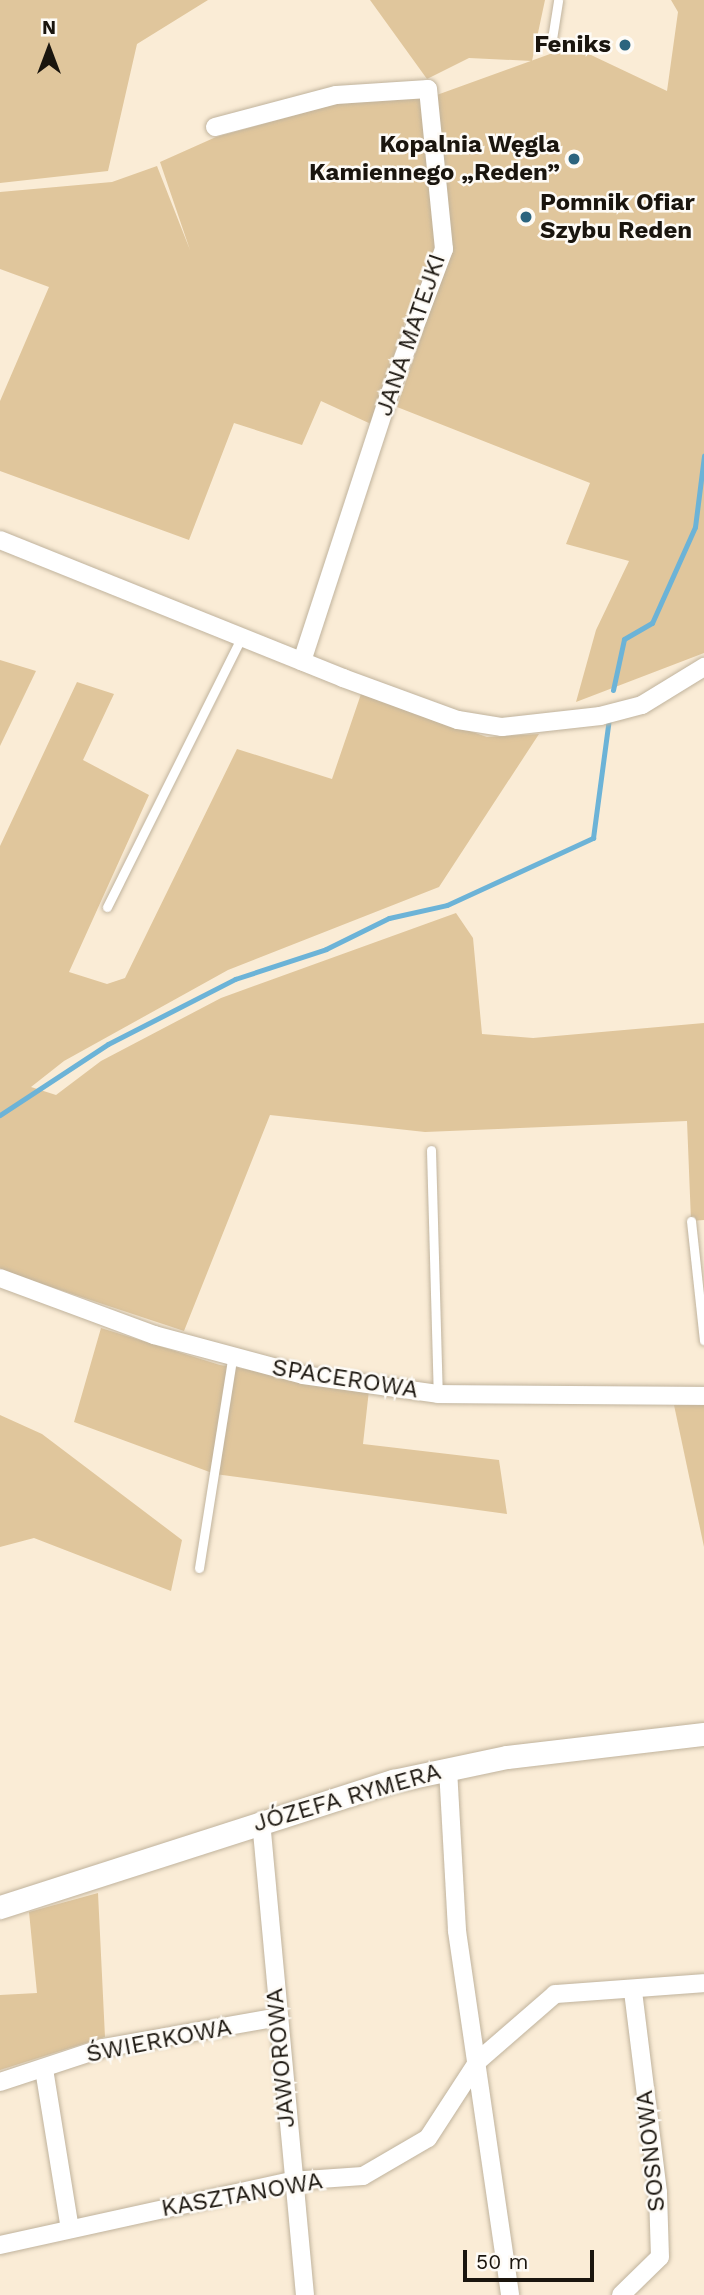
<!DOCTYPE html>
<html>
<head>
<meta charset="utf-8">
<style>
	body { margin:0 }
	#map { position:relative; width:704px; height:2295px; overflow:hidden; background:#faecd6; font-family:"Work Sans",sans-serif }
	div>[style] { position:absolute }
	.green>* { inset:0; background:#e0c69c }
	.stream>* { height:5px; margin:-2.5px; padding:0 2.5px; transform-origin:2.5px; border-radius:2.5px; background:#6cb3d7 }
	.roads { filter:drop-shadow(0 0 2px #c0b39d) drop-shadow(0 0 2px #c0b39d) }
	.service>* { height:9px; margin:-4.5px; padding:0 4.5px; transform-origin:4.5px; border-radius:4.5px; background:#fff }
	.minor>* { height:18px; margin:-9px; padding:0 9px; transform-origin:9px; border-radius:9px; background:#fff }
	.tertiary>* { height:23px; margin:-11.5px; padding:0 11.5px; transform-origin:11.5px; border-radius:11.5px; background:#fff }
	.dots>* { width:19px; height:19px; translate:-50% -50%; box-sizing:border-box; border:4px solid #fefbf6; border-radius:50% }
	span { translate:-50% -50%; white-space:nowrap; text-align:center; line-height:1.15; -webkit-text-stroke:5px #fefbf6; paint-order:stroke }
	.poi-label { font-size:24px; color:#1a150e; font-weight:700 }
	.right { translate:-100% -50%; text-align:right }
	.left { translate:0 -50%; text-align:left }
	.street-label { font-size:24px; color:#1a150e }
	.north { position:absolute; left:14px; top:14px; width:70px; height:70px; -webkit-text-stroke:5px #fefbf6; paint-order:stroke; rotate:0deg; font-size:19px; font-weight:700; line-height:28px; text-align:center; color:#1a150e }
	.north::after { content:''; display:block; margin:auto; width:24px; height:32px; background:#1a150e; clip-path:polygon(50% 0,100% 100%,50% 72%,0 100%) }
	.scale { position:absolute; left:463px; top:2250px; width:131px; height:32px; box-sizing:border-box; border:4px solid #1a150e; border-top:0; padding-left:9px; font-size:21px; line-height:24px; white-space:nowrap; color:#1a150e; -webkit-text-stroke:5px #fefbf6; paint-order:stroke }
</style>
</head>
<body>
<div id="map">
	<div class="green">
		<i style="clip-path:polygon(0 0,208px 0,137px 44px,108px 171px,0 183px)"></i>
		<i style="clip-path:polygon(370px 0,545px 0,532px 61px,469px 58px,427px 79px)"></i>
		<i style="clip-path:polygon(671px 0,704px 0,704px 653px,576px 702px,596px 630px,629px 561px,566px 544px,590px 483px,397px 407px,425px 325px,407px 316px,371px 424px,321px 401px,302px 445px,234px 423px,189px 540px,0 471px,0 401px,49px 287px,0 269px,0 192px,112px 182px,157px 166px,190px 250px,160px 162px,216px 137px,336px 104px,434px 96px,572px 46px,667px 91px,678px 12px)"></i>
		<i style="clip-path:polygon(0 660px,36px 671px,0 746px)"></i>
		<i style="clip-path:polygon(77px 682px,114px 694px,83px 760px,149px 795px,69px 972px,107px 984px,125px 978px,237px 749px,332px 779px,361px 694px,487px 737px,539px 734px,439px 887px,228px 970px,64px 1061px,31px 1087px,56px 1095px,101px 1061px,221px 998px,456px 913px,473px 938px,482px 1034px,533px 1038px,704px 1023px,704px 1220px,691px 1221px,687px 1121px,425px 1132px,270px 1115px,184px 1331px,0 1270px,0 846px)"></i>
		<i style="clip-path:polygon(101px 1328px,220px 1365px,369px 1390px,363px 1444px,499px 1460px,507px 1514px,215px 1474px,74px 1422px)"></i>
		<i style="clip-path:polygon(704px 1403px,704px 1547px,674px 1405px)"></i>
		<i style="clip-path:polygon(0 1415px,42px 1434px,182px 1540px,171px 1591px,34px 1538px,0 1547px)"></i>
		<i style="clip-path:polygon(98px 1893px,105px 2037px,0 2070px,0 1995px,37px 1993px,29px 1912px)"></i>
	</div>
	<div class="stream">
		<i style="left:613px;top:690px;width:52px;rotate:-77.8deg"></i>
		<i style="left:624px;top:639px;width:32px;rotate:-30deg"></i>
		<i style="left:652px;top:623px;width:105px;rotate:-65.9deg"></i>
		<i style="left:695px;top:527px;width:72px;rotate:-82.8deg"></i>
		<i style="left:0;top:1115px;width:129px;rotate:-33.3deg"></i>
		<i style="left:108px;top:1044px;width:143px;rotate:-27.1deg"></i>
		<i style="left:235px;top:979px;width:96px;rotate:-18.2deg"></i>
		<i style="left:326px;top:949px;width:70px;rotate:-26.2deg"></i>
		<i style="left:389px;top:918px;width:59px;rotate:-12.6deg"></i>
		<i style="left:447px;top:905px;width:161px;rotate:-24.7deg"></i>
		<i style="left:593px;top:838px;width:121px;rotate:-82.4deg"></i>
	</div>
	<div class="roads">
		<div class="service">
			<i style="left:552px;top:39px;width:39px;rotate:-81deg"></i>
			<i style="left:107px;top:907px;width:301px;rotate:-63.5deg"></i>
			<i style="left:431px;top:1150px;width:244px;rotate:88.4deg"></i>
			<i style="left:691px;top:1221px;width:120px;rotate:83.8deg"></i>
			<i style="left:199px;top:1568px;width:212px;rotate:-81deg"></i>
		</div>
		<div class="minor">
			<i style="left:215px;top:127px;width:125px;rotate:-14.8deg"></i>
			<i style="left:336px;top:95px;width:92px;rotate:-3.7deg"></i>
			<i style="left:428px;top:89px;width:161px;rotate:84.3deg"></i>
			<i style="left:444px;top:249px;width:159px;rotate:110.6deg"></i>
			<i style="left:388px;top:398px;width:277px;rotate:108.1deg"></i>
			<i style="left:0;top:540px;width:370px;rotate:21.9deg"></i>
			<i style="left:343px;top:678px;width:122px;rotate:20.1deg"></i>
			<i style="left:458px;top:720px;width:45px;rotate:9deg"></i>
			<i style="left:502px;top:727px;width:99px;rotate:-6.4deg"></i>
			<i style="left:600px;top:716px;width:43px;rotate:-14.7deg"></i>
			<i style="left:642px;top:705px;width:73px;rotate:-31.5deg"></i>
			<i style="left:0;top:1278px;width:164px;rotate:20.3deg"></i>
			<i style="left:154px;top:1335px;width:154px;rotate:15deg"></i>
			<i style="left:303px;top:1375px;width:136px;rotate:8deg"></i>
			<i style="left:438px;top:1394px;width:266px;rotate:0.4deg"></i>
			<i style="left:448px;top:1769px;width:162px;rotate:86.8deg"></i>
			<i style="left:457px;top:1931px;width:368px;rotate:81.7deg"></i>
			<i style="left:261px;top:1821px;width:476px;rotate:84.7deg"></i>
			<i style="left:44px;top:2069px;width:162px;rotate:80.8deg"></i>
			<i style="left:0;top:2082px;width:108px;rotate:-18.3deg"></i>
			<i style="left:103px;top:2048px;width:179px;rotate:-10deg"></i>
			<i style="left:0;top:2245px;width:298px;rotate:-12.4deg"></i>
			<i style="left:291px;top:2181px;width:72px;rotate:-4deg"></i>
			<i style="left:363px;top:2176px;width:75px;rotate:-30.3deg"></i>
			<i style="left:428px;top:2138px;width:92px;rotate:-57deg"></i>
			<i style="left:478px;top:2061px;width:102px;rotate:-41deg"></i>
			<i style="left:555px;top:1994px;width:149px;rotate:-4.2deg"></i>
			<i style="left:621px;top:2295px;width:54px;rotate:-44.3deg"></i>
			<i style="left:660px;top:2257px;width:65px;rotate:-91.8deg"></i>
			<i style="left:658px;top:2192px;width:203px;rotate:-97.1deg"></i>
		</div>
		<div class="tertiary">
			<i style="left:0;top:1907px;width:413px;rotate:-17.8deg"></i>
			<i style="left:393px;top:1781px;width:116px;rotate:-11.9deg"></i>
			<i style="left:507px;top:1757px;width:198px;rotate:-6.7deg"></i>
		</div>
	</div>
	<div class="dots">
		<i style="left:625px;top:45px;background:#2c647e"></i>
		<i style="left:574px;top:159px;background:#2c647e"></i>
		<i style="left:526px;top:217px;background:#2c647e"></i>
	</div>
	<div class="poi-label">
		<span class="right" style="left:611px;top:45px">Feniks</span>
		<span class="right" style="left:560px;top:159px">Kopalnia Węgla<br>Kamiennego „Reden”</span>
		<span class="left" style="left:540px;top:217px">Pomnik Ofiar<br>Szybu Reden</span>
	</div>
	<div class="street-label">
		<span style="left:411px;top:335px;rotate:-71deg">JANA MATEJKI</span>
		<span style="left:345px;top:1379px;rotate:9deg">SPACEROWA</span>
		<span style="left:347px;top:1798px;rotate:-16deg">JÓZEFA RYMERA</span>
		<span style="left:159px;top:2041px;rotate:-11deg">ŚWIERKOWA</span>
		<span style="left:281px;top:2058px;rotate:-95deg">JAWOROWA</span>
		<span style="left:651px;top:2151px;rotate:-96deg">SOSNOWA</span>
		<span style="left:242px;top:2195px;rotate:-10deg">KASZTANOWA</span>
	</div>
	<div class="north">N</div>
	<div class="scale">50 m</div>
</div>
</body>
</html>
